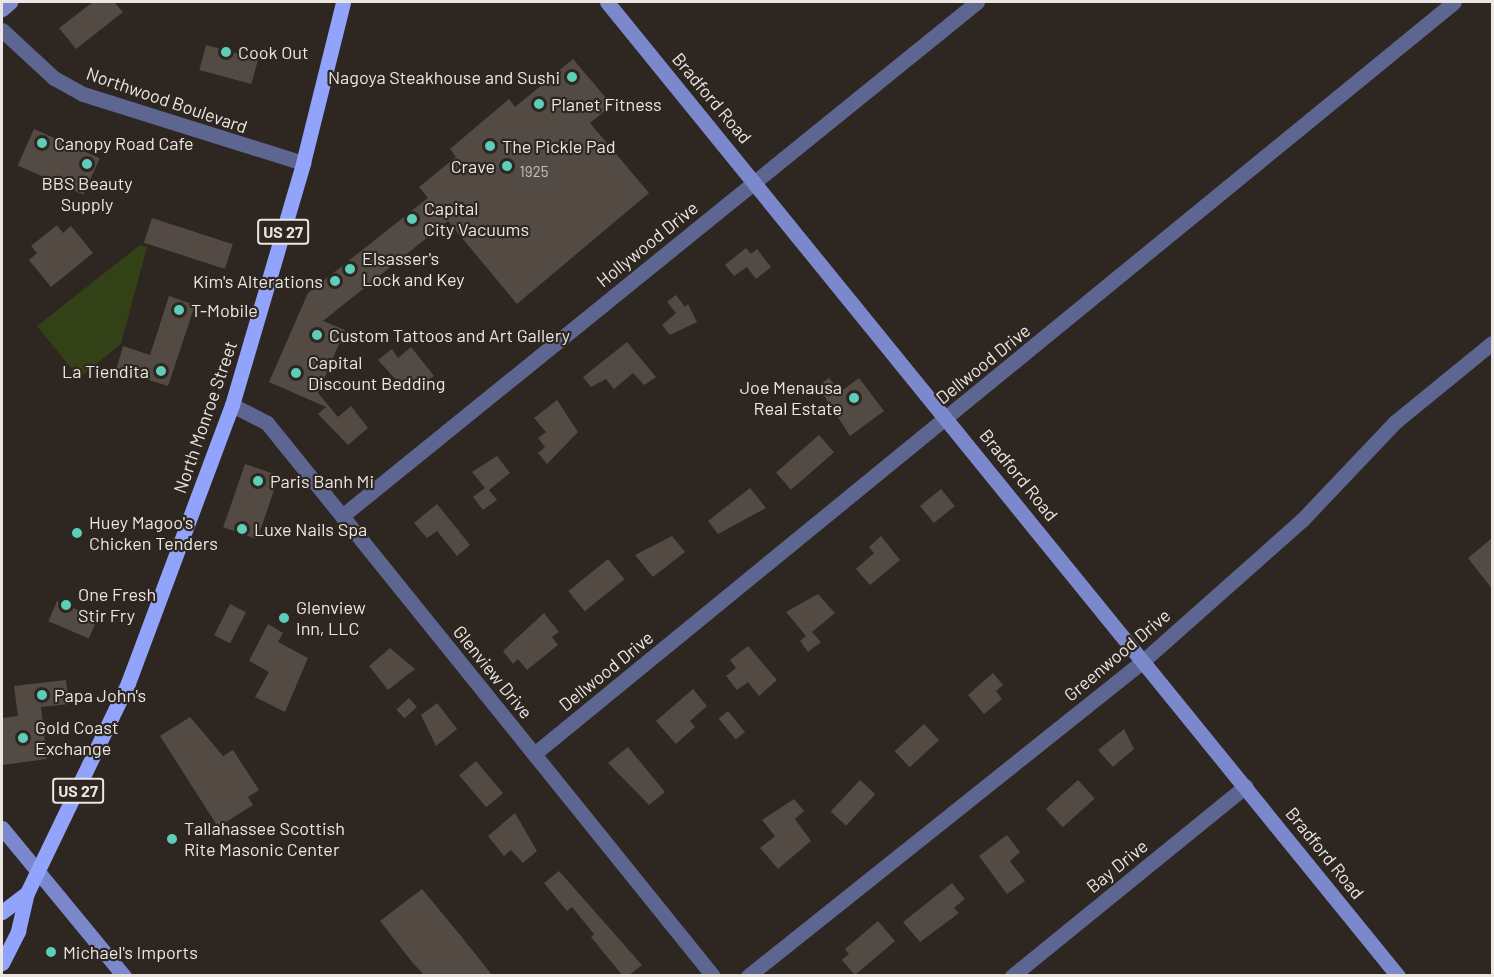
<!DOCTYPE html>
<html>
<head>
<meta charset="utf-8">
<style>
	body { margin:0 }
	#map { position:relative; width:1494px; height:977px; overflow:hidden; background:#2e2620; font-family:Barlow,sans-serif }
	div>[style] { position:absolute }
	.green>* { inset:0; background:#324116 }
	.building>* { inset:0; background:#534a43; transform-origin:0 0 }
	.street>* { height:15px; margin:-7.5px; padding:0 7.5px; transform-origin:7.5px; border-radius:7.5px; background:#5d6691 }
	.secondary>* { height:15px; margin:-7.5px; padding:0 7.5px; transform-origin:7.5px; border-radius:7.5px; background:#7b88cc }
	.primary>* { height:15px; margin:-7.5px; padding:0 7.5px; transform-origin:7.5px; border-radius:7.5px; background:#91a3fb }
	.dots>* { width:16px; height:16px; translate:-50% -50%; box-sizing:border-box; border:3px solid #2e2620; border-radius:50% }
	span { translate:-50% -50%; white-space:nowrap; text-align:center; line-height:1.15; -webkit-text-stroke:4.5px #2e2620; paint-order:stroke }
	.number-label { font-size:15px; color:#c5bfba }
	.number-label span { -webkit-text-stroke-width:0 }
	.shield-label span { padding:2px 4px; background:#2e2620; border:2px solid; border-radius:4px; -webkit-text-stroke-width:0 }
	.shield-label { font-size:16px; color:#ebe6e2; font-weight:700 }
	.poi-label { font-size:18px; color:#ebe6e2 }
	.left { translate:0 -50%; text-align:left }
	.right { translate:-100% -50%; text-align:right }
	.street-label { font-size:18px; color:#ebe6e2 }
	.frame { position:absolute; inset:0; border:3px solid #ebe6e2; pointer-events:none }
</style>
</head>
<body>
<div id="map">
	<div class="green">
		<i style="clip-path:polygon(140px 245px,147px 247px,121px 344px,79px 378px,37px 326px)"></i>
	</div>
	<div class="building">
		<i style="clip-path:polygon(93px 2px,114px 2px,123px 12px,76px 49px,59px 28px)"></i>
		<i style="left:206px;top:45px;width:54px;height:26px;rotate:15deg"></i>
		<i style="clip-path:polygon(573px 59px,612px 105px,590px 123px,649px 193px,517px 304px,448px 221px,323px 321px,345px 330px,318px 393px,338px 417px,351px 406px,368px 428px,348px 445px,318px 414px,326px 407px,269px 382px,308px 293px,428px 198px,419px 187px,456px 157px,450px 149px,509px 99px,515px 107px)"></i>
		<i style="left:34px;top:129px;width:72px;height:40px;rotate:24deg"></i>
		<i style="left:152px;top:218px;width:85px;height:26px;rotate:18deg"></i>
		<i style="clip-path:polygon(57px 225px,63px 233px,71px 226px,93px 253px,51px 287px,29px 260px,37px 253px,31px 246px)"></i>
		<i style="clip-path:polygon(746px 248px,751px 254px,757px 249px,771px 267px,756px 279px,747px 267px,734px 276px,725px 265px)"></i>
		<i style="clip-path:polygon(676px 295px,685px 307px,688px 304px,697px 322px,670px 335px,662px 325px,676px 313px,667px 302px)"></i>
		<i style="clip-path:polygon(169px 296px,195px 305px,168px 386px,116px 370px,123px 346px,150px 355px)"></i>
		<i style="clip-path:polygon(627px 342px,656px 377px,644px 385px,633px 373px,614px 389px,606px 379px,591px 387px,583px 377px)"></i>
		<i style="clip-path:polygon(411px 347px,434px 376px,407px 392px,378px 360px,392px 349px,398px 358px)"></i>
		<i style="clip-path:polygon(829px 378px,840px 392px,859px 378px,884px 411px,850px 436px,818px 386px)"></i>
		<i style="clip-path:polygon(557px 400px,578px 432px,547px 464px,538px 453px,545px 447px,538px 438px,546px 432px,534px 418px)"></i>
		<i style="left:819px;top:435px;width:23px;height:57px;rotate:49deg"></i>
		<i style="clip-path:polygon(497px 456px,510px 473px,489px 490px,497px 500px,483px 510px,473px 497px,485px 488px,472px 472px)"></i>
		<i style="left:245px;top:464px;width:36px;height:67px;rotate:19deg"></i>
		<i style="clip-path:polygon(750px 488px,766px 508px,718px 534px,708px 521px)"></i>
		<i style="left:941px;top:489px;width:22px;height:27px;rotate:51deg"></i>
		<i style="clip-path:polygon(437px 504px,470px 545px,457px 556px,437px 531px,427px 538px,414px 523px)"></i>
		<i style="clip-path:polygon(672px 536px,685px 552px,653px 577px,635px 555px)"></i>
		<i style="clip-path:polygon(881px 536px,900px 560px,870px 585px,856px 569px,874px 553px,869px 547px)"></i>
		<i style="clip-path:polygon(1492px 538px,1492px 589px,1468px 558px)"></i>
		<i style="left:608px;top:559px;width:26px;height:51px;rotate:51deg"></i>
		<i style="clip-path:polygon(818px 594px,835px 613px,812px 632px,821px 642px,808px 652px,800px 641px,806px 636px,786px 612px)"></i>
		<i style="left:57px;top:601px;width:44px;height:22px;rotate:23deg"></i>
		<i style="left:230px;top:604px;width:18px;height:35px;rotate:27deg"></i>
		<i style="clip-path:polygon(544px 613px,559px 632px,552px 637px,558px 645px,527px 670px,518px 659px,513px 664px,503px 651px)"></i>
		<i style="clip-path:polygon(268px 624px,283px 633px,278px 642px,308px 658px,285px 712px,255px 697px,269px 672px,249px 661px)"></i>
		<i style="clip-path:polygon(748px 646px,777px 680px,759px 696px,748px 682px,737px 690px,726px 676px,736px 668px,730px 660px)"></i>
		<i style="clip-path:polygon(390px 648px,415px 669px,388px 690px,369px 666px)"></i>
		<i style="clip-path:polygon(993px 673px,1003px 685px,996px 691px,1002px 699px,984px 714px,968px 695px)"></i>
		<i style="clip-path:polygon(66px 680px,69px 704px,41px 707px,47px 759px,2px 765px,2px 718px,18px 716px,14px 686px)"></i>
		<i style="clip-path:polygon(693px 689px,707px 706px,690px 721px,695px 727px,676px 744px,656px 721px)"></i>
		<i style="left:409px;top:698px;width:12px;height:17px;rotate:48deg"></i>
		<i style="clip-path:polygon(437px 703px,457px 729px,436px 746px,421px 715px)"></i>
		<i style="left:728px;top:711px;width:27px;height:12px;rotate:51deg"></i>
		<i style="clip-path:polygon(190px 717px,223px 756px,233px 750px,259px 790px,248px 797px,253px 805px,218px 827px,160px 736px)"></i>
		<i style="left:924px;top:724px;width:22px;height:40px;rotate:47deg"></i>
		<i style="clip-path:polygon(1124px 729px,1134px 749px,1113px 767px,1098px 750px)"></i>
		<i style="clip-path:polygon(628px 747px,665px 792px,649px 805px,608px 763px)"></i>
		<i style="left:476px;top:761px;width:42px;height:22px;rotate:50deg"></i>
		<i style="left:860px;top:780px;width:21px;height:43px;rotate:43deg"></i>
		<i style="left:1078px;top:780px;width:25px;height:43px;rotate:48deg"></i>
		<i style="clip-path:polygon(794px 799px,804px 811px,795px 819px,811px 841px,778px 869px,760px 848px,775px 836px,762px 820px)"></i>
		<i style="clip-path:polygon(515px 813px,537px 851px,523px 863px,511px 850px,504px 856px,488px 836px)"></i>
		<i style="clip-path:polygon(1007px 835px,1020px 852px,1010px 861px,1025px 881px,1007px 894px,979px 856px)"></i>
		<i style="clip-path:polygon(559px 871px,642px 965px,629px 975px,622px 975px,591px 937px,594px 934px,572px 907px,567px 911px,544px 883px)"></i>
		<i style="clip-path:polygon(952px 883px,965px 899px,954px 908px,959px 913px,920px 942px,903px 922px)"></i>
		<i style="clip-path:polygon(422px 889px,461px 936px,492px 975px,424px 975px,412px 962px,380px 921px)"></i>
		<i style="clip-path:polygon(878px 921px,895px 941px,855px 975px,842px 960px,849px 954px,845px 949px)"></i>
	</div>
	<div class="street">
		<i style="left:2px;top:30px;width:71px;rotate:42.7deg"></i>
		<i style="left:54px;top:78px;width:33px;rotate:29deg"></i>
		<i style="left:83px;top:94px;width:231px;rotate:17.4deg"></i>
		<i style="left:232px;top:405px;width:39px;rotate:27deg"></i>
		<i style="left:267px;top:423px;width:710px;rotate:51.11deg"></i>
		<i style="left:342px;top:516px;width:817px;rotate:-38.99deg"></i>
		<i style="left:534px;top:754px;width:1188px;rotate:-39.26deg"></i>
		<i style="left:748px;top:976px;width:505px;rotate:-38.57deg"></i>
		<i style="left:1143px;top:661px;width:213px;rotate:-41.6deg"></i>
		<i style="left:1302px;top:520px;width:135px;rotate:-46.5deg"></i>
		<i style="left:1395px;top:422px;width:125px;rotate:-39.2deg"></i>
		<i style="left:1012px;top:976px;width:301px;rotate:-39.1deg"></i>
	</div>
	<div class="secondary">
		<i style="left:607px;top:2px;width:1255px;rotate:50.92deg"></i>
		<i style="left:2px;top:9px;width:11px;rotate:-41deg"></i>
		<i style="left:2px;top:828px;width:192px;rotate:50.5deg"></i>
	</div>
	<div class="primary">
		<i style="left:2px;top:912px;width:31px;rotate:-37deg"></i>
		<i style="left:2px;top:963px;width:36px;rotate:-63deg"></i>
		<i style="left:18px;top:931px;width:39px;rotate:-77deg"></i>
		<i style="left:27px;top:893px;width:233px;rotate:-64.3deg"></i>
		<i style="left:128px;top:683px;width:297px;rotate:-69.5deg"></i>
		<i style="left:232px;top:405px;width:252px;rotate:-73.6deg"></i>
		<i style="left:303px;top:163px;width:166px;rotate:-76deg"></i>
	</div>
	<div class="dots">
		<i style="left:226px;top:52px;background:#5dceb8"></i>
		<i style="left:572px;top:77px;background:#5dceb8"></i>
		<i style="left:539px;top:104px;background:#5dceb8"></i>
		<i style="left:42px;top:143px;background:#5dceb8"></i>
		<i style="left:490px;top:146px;background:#5dceb8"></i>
		<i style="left:87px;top:164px;background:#5dceb8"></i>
		<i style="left:507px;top:166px;background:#5dceb8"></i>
		<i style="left:412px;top:219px;background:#5dceb8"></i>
		<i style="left:350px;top:269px;background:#5dceb8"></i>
		<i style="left:335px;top:281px;background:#5dceb8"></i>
		<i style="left:179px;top:310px;background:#5dceb8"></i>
		<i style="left:317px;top:335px;background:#5dceb8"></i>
		<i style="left:161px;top:371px;background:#5dceb8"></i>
		<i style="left:296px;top:373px;background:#5dceb8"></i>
		<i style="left:854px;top:398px;background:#5dceb8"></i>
		<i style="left:258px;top:481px;background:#5dceb8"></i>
		<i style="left:242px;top:529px;background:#5dceb8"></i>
		<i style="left:77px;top:533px;background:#5dceb8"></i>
		<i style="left:66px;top:605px;background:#5dceb8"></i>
		<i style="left:284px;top:618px;background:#5dceb8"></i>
		<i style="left:42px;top:695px;background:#5dceb8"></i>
		<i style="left:23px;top:738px;background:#5dceb8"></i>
		<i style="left:172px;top:839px;background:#5dceb8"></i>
		<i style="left:51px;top:952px;background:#5dceb8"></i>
	</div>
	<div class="number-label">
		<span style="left:534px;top:172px">1925</span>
	</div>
	<div class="shield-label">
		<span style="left:283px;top:232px">US 27</span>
		<span style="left:78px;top:791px">US 27</span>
	</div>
	<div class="poi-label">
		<span class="left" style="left:238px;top:52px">Cook Out</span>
		<span class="right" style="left:560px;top:77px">Nagoya Steakhouse and Sushi</span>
		<span class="left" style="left:551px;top:104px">Planet Fitness</span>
		<span class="left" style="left:54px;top:143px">Canopy Road Cafe</span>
		<span class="left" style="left:502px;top:146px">The Pickle Pad</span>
		<span class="right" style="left:495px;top:166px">Crave</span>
		<span style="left:87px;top:194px">BBS Beauty<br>Supply</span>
		<span class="left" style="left:424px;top:219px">Capital<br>City Vacuums</span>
		<span class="left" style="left:362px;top:269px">Elsasser's<br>Lock and Key</span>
		<span class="right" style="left:323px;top:281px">Kim's Alterations</span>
		<span class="left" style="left:191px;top:310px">T-Mobile</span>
		<span class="left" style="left:329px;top:335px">Custom Tattoos and Art Gallery</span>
		<span class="left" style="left:308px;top:373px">Capital<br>Discount Bedding</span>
		<span class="right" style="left:149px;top:371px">La Tiendita</span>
		<span class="right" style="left:842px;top:398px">Joe Menausa<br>Real Estate</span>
		<span class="left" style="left:270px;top:481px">Paris Banh Mi</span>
		<span class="left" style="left:89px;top:533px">Huey Magoo's<br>Chicken Tenders</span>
		<span class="left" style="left:254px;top:529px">Luxe Nails Spa</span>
		<span class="left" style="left:78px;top:605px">One Fresh<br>Stir Fry</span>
		<span class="left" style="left:296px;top:618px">Glenview<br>Inn, LLC</span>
		<span class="left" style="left:54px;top:695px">Papa John's</span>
		<span class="left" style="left:35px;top:738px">Gold Coast<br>Exchange</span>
		<span class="left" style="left:184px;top:839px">Tallahassee Scottish<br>Rite Masonic Center</span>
		<span class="left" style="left:63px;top:952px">Michael's Imports</span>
	</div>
	<div class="street-label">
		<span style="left:712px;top:98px;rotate:50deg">Bradford Road</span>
		<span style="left:167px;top:100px;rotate:19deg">Northwood Boulevard</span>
		<span style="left:647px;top:244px;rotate:-39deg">Hollywood Drive</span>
		<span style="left:983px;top:364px;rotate:-39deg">Dellwood Drive</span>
		<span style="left:205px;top:417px;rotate:-71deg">North Monroe Street</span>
		<span style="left:1019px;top:475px;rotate:51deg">Bradford Road</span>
		<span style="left:1117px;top:655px;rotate:-40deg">Greenwood Drive</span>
		<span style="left:606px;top:671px;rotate:-39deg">Dellwood Drive</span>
		<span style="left:493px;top:672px;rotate:51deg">Glenview Drive</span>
		<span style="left:1325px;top:853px;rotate:51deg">Bradford Road</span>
		<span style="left:1117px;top:866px;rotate:-39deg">Bay Drive</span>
	</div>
	<div class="frame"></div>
</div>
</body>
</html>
